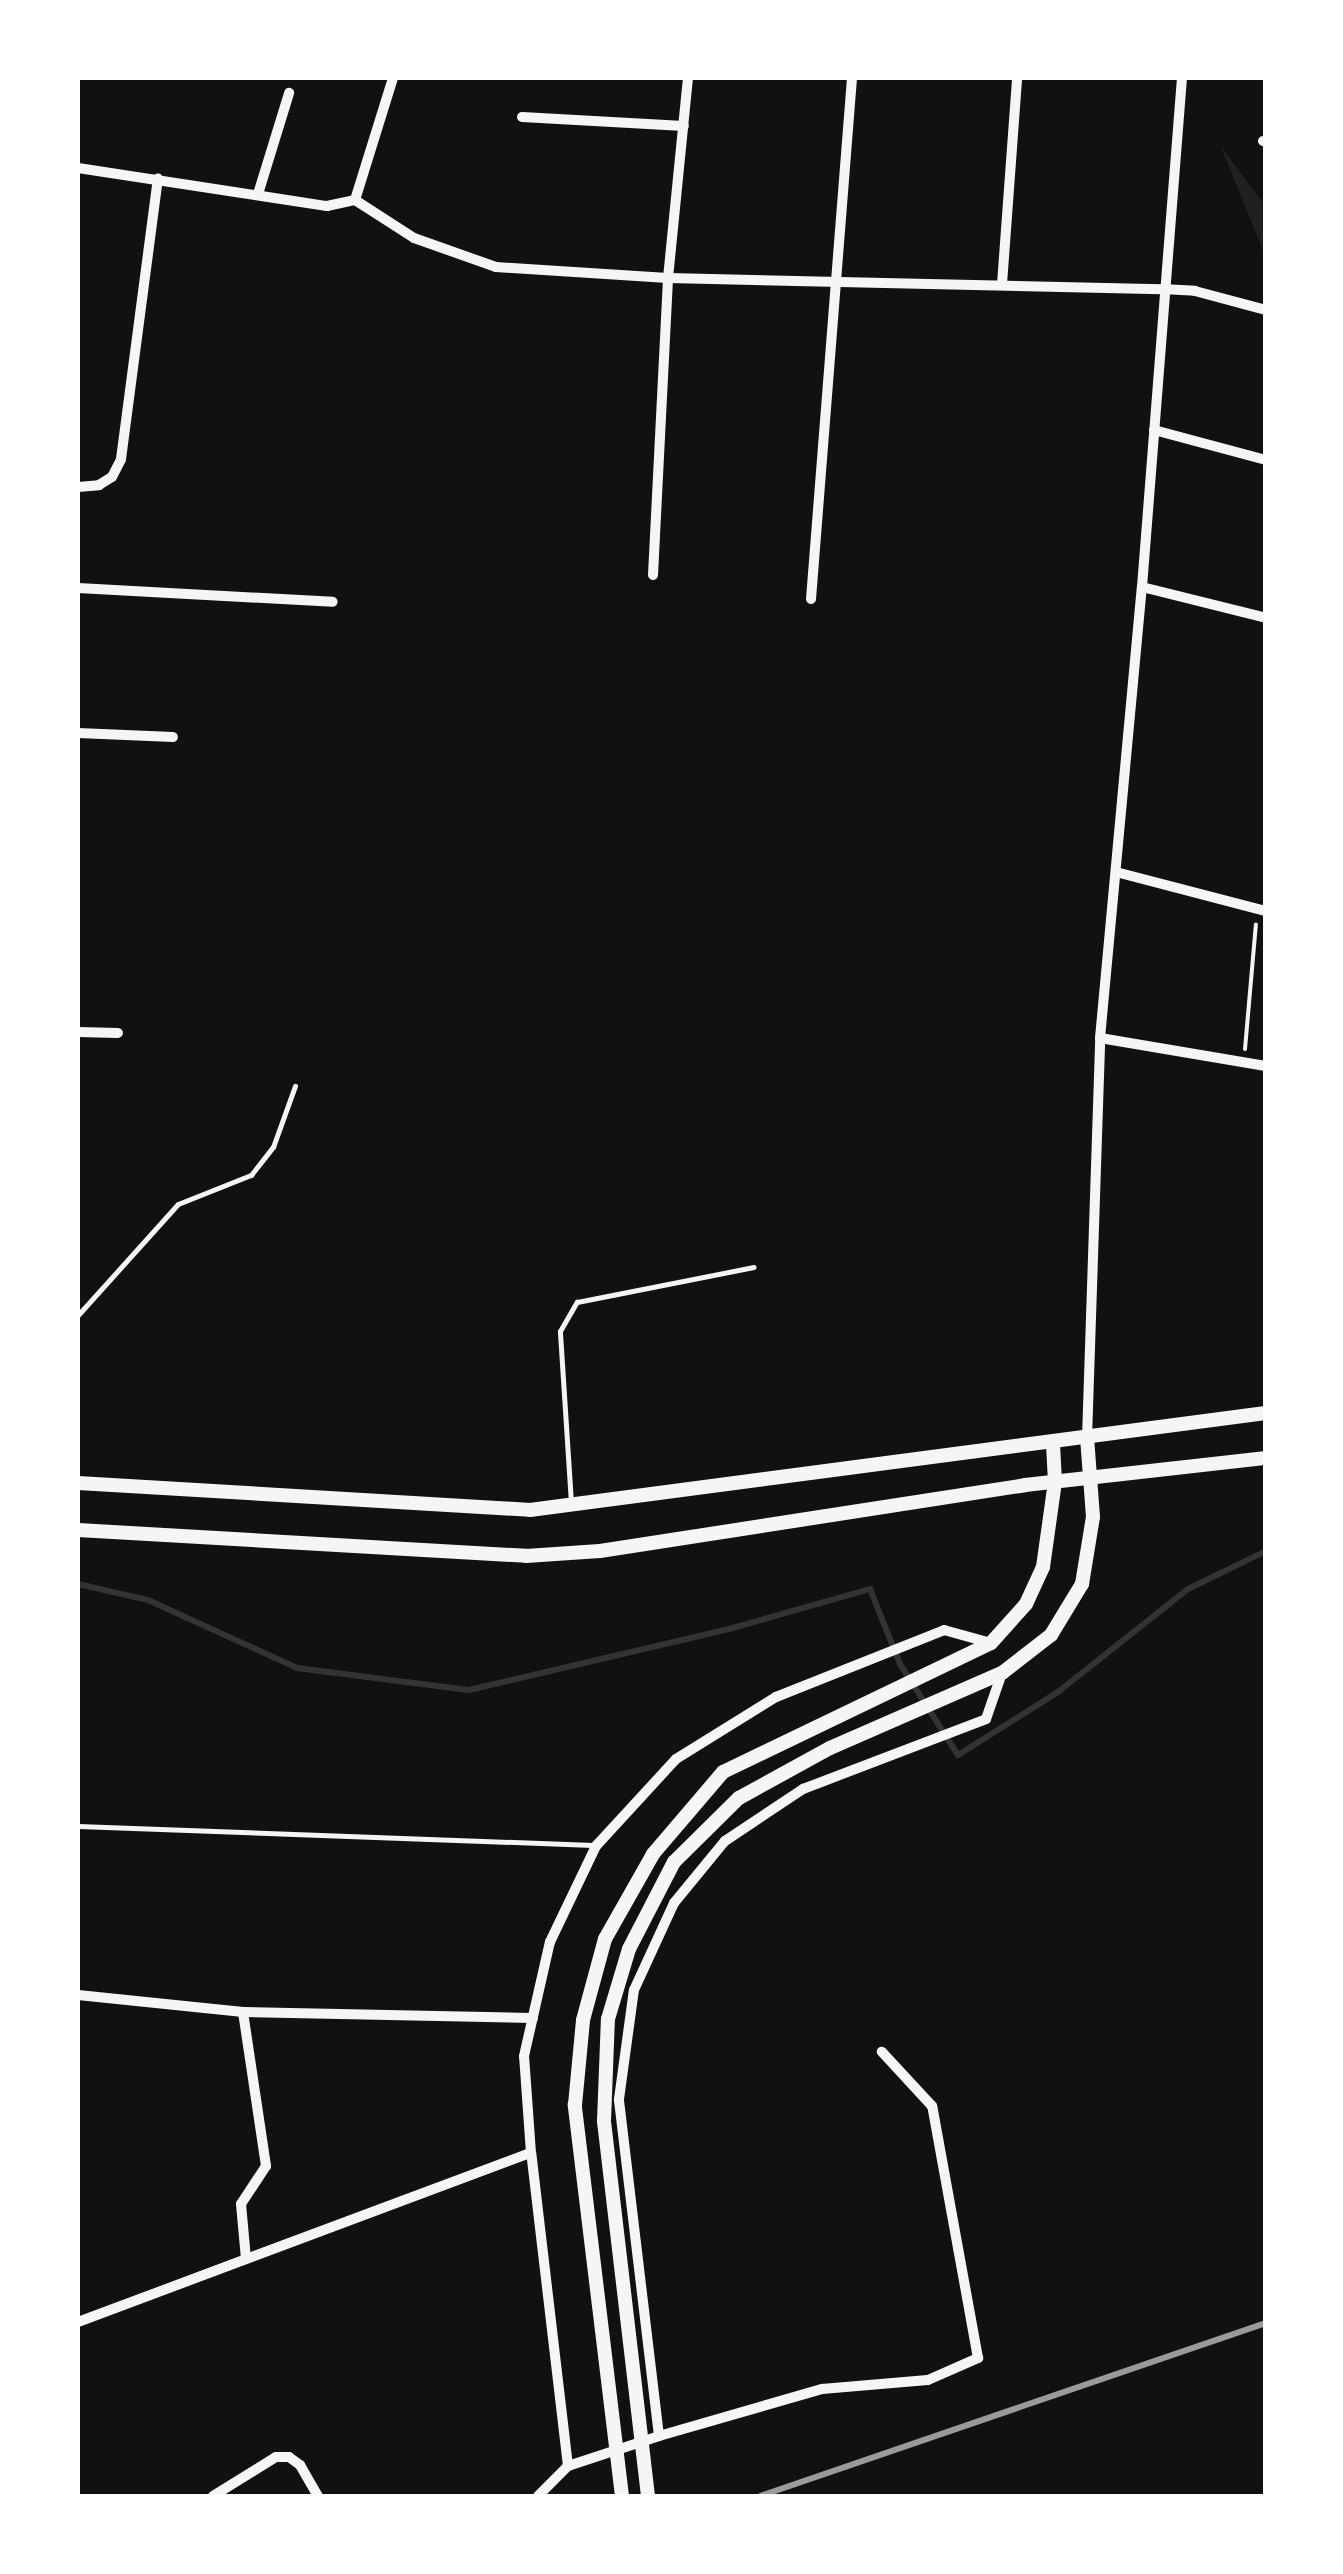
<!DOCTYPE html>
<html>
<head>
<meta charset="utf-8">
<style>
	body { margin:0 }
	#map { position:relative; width:1343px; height:2574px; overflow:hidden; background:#111; font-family:Lato,sans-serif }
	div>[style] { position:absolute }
	.green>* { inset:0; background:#202020 }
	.stream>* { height:6px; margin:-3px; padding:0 3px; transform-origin:3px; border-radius:3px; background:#333 }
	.path>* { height:4px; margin:-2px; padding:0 2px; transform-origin:2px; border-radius:2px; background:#f5f5f5 }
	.service>* { height:5px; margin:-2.5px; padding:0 2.5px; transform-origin:2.5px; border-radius:2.5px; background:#f5f5f5 }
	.minor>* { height:10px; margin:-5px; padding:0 5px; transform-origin:5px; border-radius:5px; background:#f5f5f5 }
	.tertiary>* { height:14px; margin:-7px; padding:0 7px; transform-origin:7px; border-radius:7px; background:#f5f5f5 }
	.rail>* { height:6px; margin:-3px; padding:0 3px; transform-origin:3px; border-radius:3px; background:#9a9a9a }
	span { translate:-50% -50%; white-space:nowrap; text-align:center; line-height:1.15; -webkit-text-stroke:8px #fff; paint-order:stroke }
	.frame { position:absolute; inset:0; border:80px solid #fff; pointer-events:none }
</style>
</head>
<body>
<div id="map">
	<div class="green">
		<i style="clip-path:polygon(1221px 147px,1265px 205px,1265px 250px,1263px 250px)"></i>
	</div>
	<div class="stream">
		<i style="left:78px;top:1584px;width:72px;rotate:12.9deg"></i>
		<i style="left:148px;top:1600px;width:164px;rotate:24.5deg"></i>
		<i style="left:297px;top:1668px;width:173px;rotate:7.3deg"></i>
		<i style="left:469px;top:1690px;width:267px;rotate:-13.2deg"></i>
		<i style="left:729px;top:1629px;width:147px;rotate:-15.8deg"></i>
		<i style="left:870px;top:1589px;width:81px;rotate:68.2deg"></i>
		<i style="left:900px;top:1664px;width:108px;rotate:57.5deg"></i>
		<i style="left:958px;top:1755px;width:118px;rotate:-32.2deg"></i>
		<i style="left:1058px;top:1692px;width:166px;rotate:-38.4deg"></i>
		<i style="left:1188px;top:1589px;width:87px;rotate:-26deg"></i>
	</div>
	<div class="path">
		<i style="left:1245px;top:1049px;width:125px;rotate:-85deg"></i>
	</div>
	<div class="service">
		<i style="left:78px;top:1315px;width:149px;rotate:-48deg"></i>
		<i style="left:178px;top:1204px;width:79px;rotate:-21.7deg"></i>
		<i style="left:251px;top:1175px;width:36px;rotate:-52deg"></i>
		<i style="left:273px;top:1147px;width:65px;rotate:-70.2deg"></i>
		<i style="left:571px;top:1503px;width:172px;rotate:-93.7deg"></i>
		<i style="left:560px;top:1331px;width:34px;rotate:-60deg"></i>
		<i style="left:577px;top:1302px;width:180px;rotate:-11.2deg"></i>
		<i style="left:78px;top:1826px;width:515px;rotate:2.11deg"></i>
	</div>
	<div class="minor">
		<i style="left:522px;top:117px;width:162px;rotate:3.2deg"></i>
		<i style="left:1263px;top:141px;width:3px;rotate:18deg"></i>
		<i style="left:78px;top:168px;width:252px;rotate:8.7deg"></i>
		<i style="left:327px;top:206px;width:29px;rotate:-12deg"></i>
		<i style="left:258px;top:194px;width:106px;rotate:-72.9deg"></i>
		<i style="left:355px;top:200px;width:70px;rotate:32.8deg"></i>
		<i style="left:414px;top:238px;width:87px;rotate:19.5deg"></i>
		<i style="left:496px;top:267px;width:172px;rotate:3.7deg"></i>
		<i style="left:668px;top:278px;width:494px;rotate:1.3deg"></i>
		<i style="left:1162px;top:289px;width:33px;rotate:3deg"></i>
		<i style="left:1195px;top:291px;width:73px;rotate:15deg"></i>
		<i style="left:355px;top:200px;width:128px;rotate:-72.7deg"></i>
		<i style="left:1002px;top:284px;width:207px;rotate:-85.8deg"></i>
		<i style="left:1154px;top:430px;width:116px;rotate:15deg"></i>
		<i style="left:78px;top:487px;width:21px;rotate:-5deg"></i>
		<i style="left:99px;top:485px;width:15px;rotate:-32deg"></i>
		<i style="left:112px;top:477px;width:20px;rotate:-63deg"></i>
		<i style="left:121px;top:459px;width:283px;rotate:-82.5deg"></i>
		<i style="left:653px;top:575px;width:297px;rotate:-87.1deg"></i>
		<i style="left:668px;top:278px;width:201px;rotate:-84.3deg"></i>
		<i style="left:1142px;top:587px;width:128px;rotate:14deg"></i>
		<i style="left:78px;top:588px;width:255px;rotate:3.1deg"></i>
		<i style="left:811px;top:599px;width:523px;rotate:-85.5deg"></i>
		<i style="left:78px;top:733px;width:95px;rotate:2.4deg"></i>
		<i style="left:1116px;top:872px;width:155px;rotate:14.6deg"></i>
		<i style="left:78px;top:1032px;width:40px;rotate:1.4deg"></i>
		<i style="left:1100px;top:1038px;width:168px;rotate:9.6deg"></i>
		<i style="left:1087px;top:1438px;width:400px;rotate:-88.1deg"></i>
		<i style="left:1100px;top:1038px;width:453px;rotate:-84.7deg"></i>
		<i style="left:1142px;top:587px;width:511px;rotate:-85.51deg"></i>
		<i style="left:78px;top:1995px;width:166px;rotate:5.9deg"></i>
		<i style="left:243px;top:2012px;width:156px;rotate:81.5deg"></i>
		<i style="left:266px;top:2166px;width:45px;rotate:123.3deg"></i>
		<i style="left:241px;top:2204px;width:55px;rotate:84.8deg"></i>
		<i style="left:243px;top:2012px;width:290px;rotate:1.2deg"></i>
		<i style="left:78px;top:2322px;width:483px;rotate:-20.5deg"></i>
		<i style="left:659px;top:2436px;width:339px;rotate:-96.8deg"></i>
		<i style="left:619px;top:2099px;width:110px;rotate:-82.2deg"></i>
		<i style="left:634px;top:1990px;width:96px;rotate:-65.3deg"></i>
		<i style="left:674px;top:1903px;width:80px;rotate:-50.6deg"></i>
		<i style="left:725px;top:1841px;width:94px;rotate:-33.7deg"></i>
		<i style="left:803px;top:1789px;width:196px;rotate:-20.9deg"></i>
		<i style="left:986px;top:1719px;width:49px;rotate:-70.8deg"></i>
		<i style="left:568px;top:2466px;width:315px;rotate:-96.7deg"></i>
		<i style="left:531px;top:2153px;width:97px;rotate:-94.1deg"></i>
		<i style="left:524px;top:2056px;width:117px;rotate:-77.2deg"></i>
		<i style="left:550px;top:1942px;width:106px;rotate:-64.4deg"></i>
		<i style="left:596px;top:1846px;width:118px;rotate:-47.4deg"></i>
		<i style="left:676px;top:1759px;width:118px;rotate:-31.8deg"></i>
		<i style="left:776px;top:1697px;width:181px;rotate:-21.7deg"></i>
		<i style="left:944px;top:1630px;width:49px;rotate:15.5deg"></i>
		<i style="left:213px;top:2496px;width:74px;rotate:-31.8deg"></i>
		<i style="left:276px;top:2457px;width:13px"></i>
		<i style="left:289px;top:2457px;width:14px;rotate:36deg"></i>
		<i style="left:300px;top:2465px;width:36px;rotate:60deg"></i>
		<i style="left:538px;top:2496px;width:42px;rotate:-45deg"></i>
		<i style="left:568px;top:2466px;width:96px;rotate:-18.2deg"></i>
		<i style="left:659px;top:2436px;width:170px;rotate:-16.1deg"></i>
		<i style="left:822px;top:2389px;width:106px;rotate:-4.9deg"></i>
		<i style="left:928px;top:2380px;width:55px;rotate:-23.7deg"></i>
		<i style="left:978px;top:2358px;width:256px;rotate:-100.3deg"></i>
		<i style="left:932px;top:2106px;width:74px;rotate:-132.8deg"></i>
	</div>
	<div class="tertiary">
		<i style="left:78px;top:1483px;width:453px;rotate:3.4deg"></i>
		<i style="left:530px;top:1510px;width:742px;rotate:-7.51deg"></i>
		<i style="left:78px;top:1530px;width:449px;rotate:3.3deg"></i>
		<i style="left:526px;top:1556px;width:74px;rotate:-3.9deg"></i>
		<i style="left:600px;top:1551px;width:430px;rotate:-8.8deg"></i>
		<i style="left:1025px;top:1485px;width:243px;rotate:-6.4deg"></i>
		<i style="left:622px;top:2496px;width:394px;rotate:-96.9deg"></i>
		<i style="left:575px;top:2105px;width:85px;rotate:-84.6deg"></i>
		<i style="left:583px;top:2020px;width:84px;rotate:-74.8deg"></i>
		<i style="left:605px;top:1939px;width:98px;rotate:-60.5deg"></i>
		<i style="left:653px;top:1854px;width:108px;rotate:-49.5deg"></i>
		<i style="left:723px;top:1772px;width:297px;rotate:-25.7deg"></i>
		<i style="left:991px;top:1643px;width:52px;rotate:-48.1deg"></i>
		<i style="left:1026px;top:1604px;width:41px;rotate:-65.3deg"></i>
		<i style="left:1043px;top:1567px;width:86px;rotate:-82deg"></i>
		<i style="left:1055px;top:1482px;width:39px;rotate:-93deg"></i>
		<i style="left:648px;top:2496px;width:378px;rotate:-96.7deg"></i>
		<i style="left:604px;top:2121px;width:102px;rotate:-87.8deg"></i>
		<i style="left:608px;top:2019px;width:73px;rotate:-73.3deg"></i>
		<i style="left:629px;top:1949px;width:98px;rotate:-62.7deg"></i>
		<i style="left:674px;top:1862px;width:91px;rotate:-44.6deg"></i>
		<i style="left:739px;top:1798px;width:104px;rotate:-28.8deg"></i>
		<i style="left:830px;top:1748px;width:188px;rotate:-23.6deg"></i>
		<i style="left:1002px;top:1673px;width:62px;rotate:-37.8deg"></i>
		<i style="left:1051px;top:1635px;width:60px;rotate:-58.7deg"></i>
		<i style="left:1082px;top:1584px;width:68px;rotate:-80.7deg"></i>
		<i style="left:1093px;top:1517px;width:79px;rotate:-94.3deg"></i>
	</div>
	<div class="rail">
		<i style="left:760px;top:2496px;width:535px;rotate:-18.88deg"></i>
	</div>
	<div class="frame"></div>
</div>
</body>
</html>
